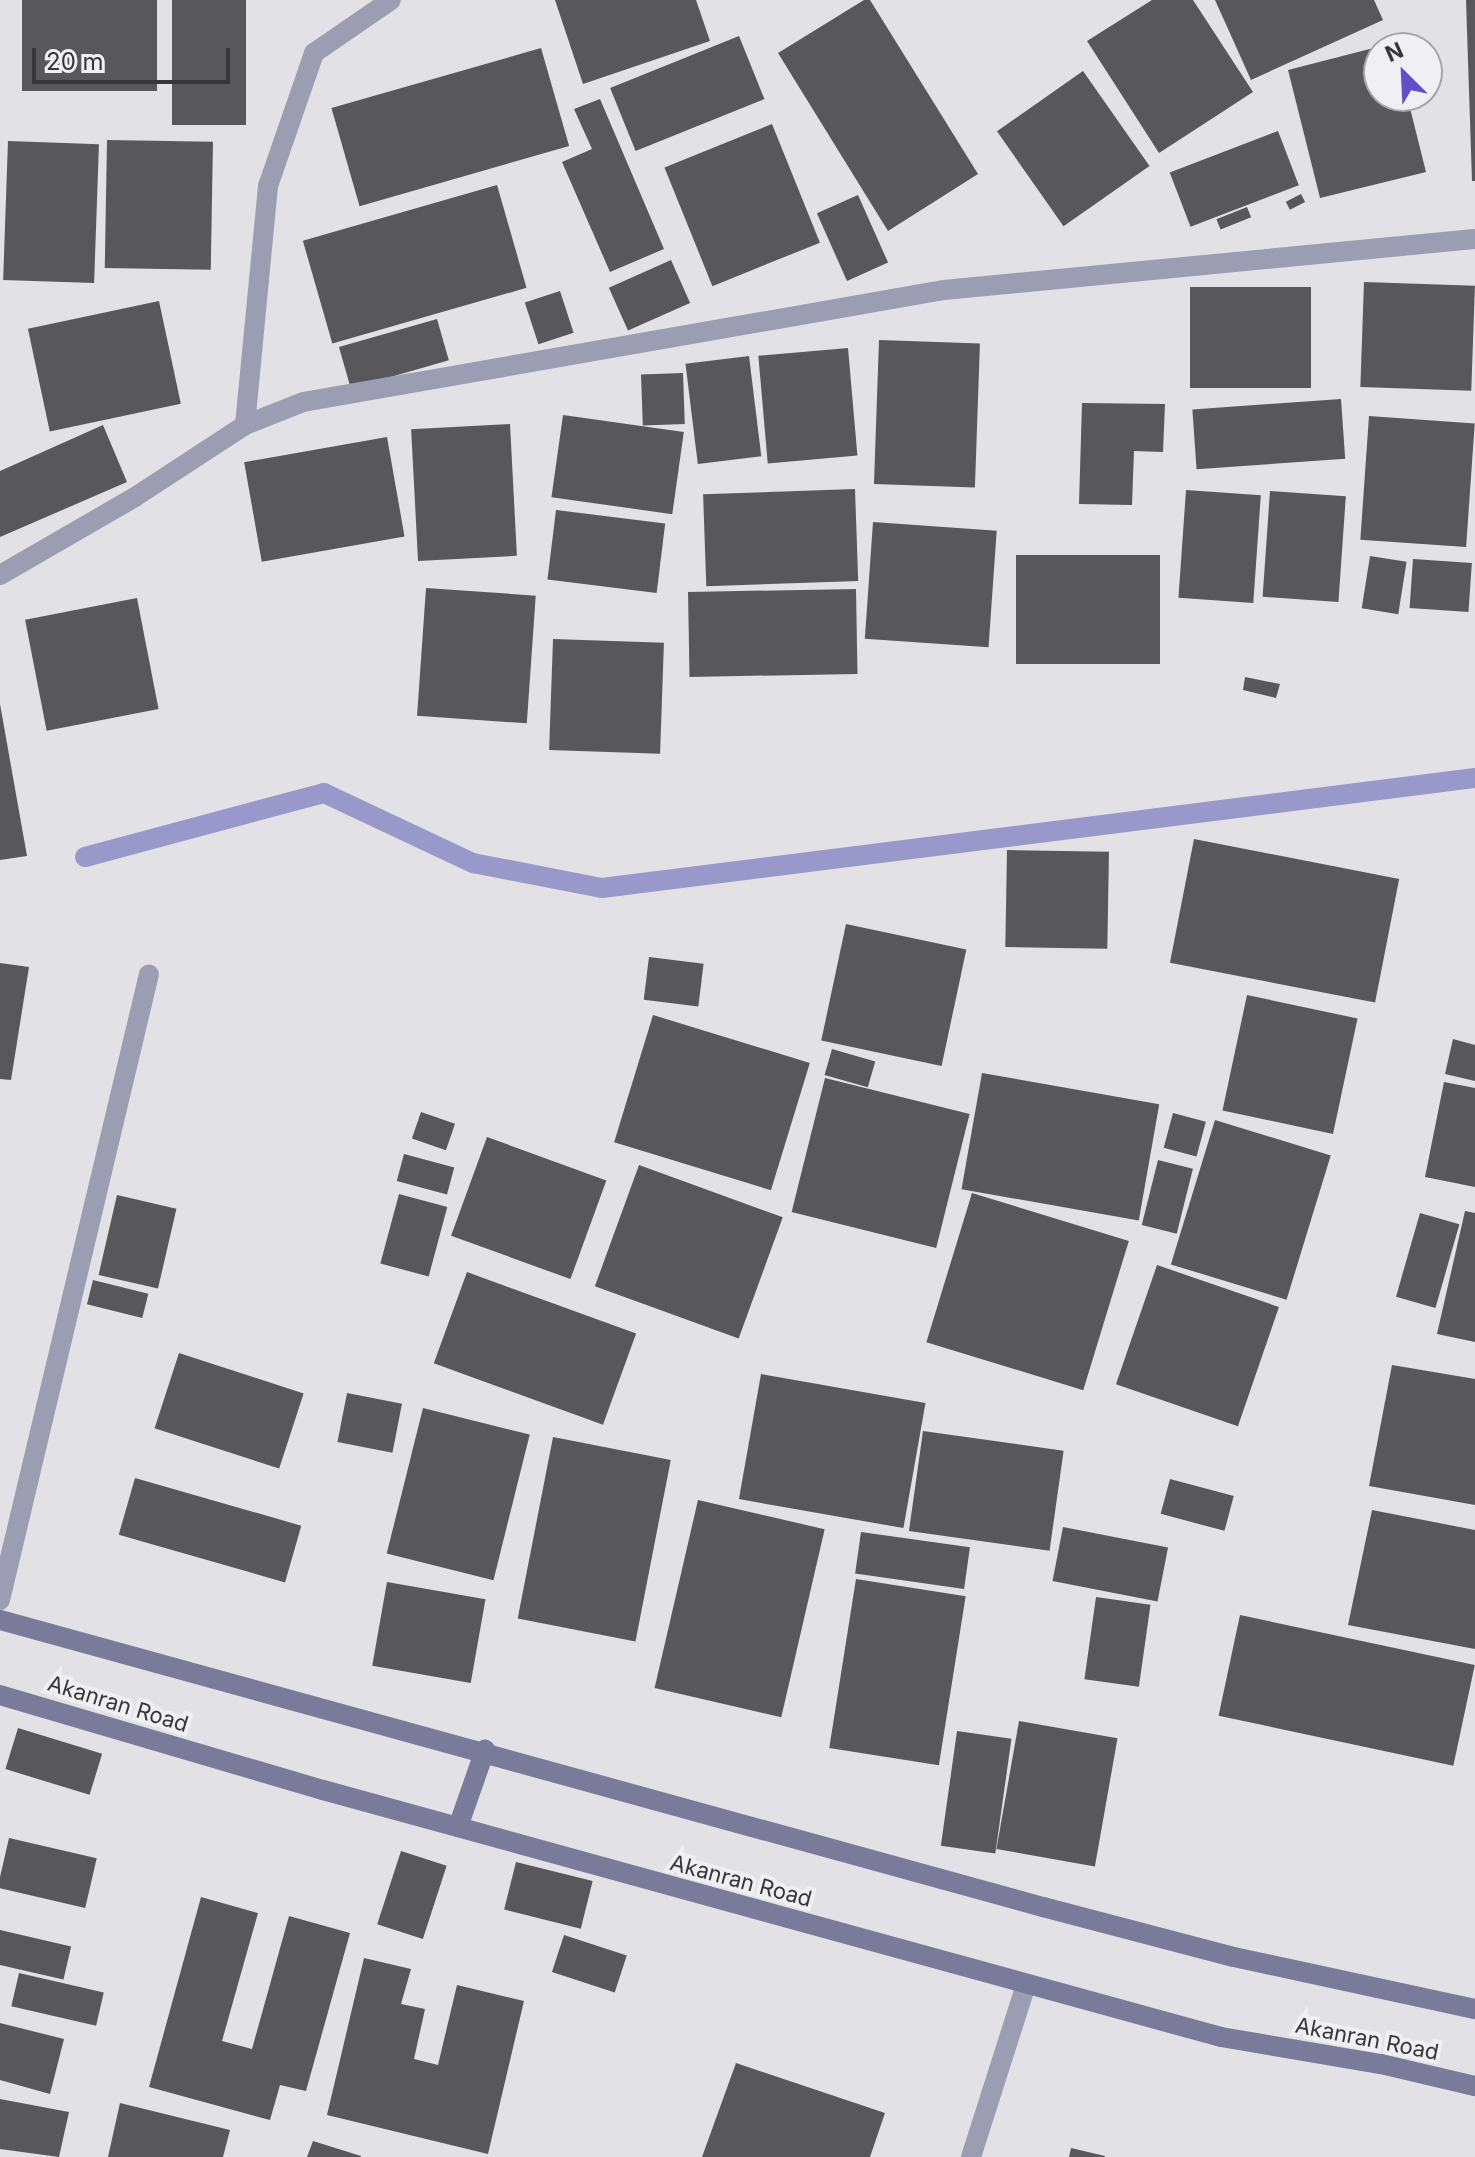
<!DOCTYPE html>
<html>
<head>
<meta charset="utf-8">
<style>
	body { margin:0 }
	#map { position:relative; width:1475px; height:2157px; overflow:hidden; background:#e2e2e6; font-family:Inter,sans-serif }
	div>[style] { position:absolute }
	.stream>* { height:20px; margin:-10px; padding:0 10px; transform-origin:10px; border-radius:10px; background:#9998cb }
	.building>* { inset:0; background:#58585c; transform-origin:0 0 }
	.service>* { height:20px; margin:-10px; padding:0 10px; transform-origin:10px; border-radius:10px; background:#9c9cb3 }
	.minor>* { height:20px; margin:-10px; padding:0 10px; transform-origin:10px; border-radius:10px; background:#9c9cb3 }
	.secondary>* { height:20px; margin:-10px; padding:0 10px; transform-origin:10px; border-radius:10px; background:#7a7a9b }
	span { translate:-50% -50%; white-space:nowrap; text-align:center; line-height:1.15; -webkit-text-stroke:8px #efeff4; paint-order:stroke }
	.street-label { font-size:22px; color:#373739 }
	.north { position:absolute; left:1363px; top:32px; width:80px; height:80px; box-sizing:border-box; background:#efeff4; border:2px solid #a5a5a9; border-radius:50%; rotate:336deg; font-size:22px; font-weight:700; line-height:32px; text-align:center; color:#373739 }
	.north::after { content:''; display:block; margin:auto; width:28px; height:36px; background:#624fc8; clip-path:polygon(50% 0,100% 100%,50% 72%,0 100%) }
	.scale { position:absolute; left:32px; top:48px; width:198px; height:36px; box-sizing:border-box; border:4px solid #373739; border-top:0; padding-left:10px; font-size:24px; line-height:28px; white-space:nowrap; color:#373739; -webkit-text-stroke:6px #efeff4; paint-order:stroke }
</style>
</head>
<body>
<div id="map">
	<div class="stream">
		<i style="left:85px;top:857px;width:247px;rotate:-15deg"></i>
		<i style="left:324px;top:793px;width:165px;rotate:25.2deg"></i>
		<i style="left:473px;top:863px;width:131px;rotate:11deg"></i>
		<i style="left:602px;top:888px;width:880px;rotate:-7.18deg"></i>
	</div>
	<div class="building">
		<i style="left:22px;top:0;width:135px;height:91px"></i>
		<i style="left:172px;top:0;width:74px;height:125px"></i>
		<i style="clip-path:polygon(555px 0,696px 0,710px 41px,583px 84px)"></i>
		<i style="clip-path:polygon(864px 0,870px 0,978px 174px,888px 231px,778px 53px)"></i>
		<i style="clip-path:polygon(1152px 0,1193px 0,1253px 92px,1159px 153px,1087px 41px)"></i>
		<i style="clip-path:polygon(1215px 0,1374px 0,1383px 20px,1251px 80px)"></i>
		<i style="clip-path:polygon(1466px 0,1475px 0,1475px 181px,1472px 181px)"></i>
		<i style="left:739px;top:36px;width:68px;height:139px;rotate:68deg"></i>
		<i style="clip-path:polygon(1393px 43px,1395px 48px,1379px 48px,1379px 96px,1407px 96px,1426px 172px,1320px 198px,1288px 70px)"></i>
		<i style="left:541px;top:48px;width:102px;height:218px;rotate:74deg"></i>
		<i style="left:1083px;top:71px;width:116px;height:105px;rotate:55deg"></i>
		<i style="clip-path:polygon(600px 99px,664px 249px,610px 272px,562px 162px,592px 149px,574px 109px)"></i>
		<i style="left:772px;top:124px;width:128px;height:116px;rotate:68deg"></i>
		<i style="left:1278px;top:131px;width:58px;height:116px;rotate:69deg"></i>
		<i style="left:107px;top:140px;width:106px;height:128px;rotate:1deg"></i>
		<i style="left:8px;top:141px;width:91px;height:139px;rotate:2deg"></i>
		<i style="left:497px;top:185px;width:107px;height:202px;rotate:74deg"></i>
		<i style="left:1301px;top:194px;width:9px;height:17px;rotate:63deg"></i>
		<i style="left:858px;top:195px;width:74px;height:45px;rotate:66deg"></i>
		<i style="left:1247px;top:207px;width:11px;height:33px;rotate:68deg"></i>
		<i style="left:671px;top:260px;width:47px;height:68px;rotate:66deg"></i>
		<i style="left:1364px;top:282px;width:111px;height:105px;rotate:2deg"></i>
		<i style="left:1190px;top:287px;width:121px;height:101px"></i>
		<i style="left:560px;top:291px;width:44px;height:37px;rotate:72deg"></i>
		<i style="left:159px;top:301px;width:105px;height:134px;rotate:78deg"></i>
		<i style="left:437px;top:319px;width:43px;height:102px;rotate:74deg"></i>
		<i style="left:879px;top:340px;width:101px;height:144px;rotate:2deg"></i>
		<i style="left:848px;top:348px;width:108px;height:90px;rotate:85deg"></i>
		<i style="left:749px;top:356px;width:101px;height:64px;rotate:83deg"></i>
		<i style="left:683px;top:373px;width:51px;height:42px;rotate:88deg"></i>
		<i style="left:1341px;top:399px;width:60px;height:149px;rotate:86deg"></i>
		<i style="clip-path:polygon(1082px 403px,1165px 404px,1163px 452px,1134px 451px,1132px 505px,1079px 504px)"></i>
		<i style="left:563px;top:415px;width:122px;height:83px;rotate:8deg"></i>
		<i style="left:1369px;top:416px;width:106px;height:124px;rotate:4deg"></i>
		<i style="left:510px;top:424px;width:132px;height:99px;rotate:87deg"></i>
		<i style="clip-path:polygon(103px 425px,127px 482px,0 537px,0 471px)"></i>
		<i style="left:387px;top:437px;width:101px;height:145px;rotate:80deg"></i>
		<i style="left:855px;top:489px;width:92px;height:152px;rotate:88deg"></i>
		<i style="left:1186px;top:490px;width:75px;height:108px;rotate:4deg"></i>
		<i style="left:1270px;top:491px;width:76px;height:106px;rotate:4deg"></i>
		<i style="left:556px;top:510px;width:110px;height:70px;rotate:7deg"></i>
		<i style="left:873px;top:522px;width:124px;height:117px;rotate:4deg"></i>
		<i style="left:1016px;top:555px;width:144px;height:109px"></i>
		<i style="left:1370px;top:556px;width:37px;height:53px;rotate:9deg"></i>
		<i style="left:1413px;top:559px;width:59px;height:49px;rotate:4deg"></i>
		<i style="left:426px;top:588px;width:110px;height:128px;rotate:4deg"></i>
		<i style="left:856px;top:589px;width:85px;height:168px;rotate:89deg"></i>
		<i style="left:137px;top:598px;width:113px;height:114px;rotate:79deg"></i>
		<i style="left:553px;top:639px;width:111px;height:111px;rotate:2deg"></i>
		<i style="clip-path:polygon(1245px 677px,1280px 684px,1276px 698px,1243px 690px)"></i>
		<i style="clip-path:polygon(0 704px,27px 856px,0 860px)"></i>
		<i style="left:1194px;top:839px;width:209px;height:126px;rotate:11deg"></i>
		<i style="left:1007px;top:850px;width:102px;height:97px;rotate:1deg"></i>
		<i style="left:846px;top:924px;width:123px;height:119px;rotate:12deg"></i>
		<i style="left:649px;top:957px;width:55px;height:43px;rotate:7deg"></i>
		<i style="clip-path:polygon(0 963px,29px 967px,11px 1080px,0 1079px)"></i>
		<i style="left:1247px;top:995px;width:113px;height:118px;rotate:12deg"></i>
		<i style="left:653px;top:1015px;width:164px;height:133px;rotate:17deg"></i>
		<i style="clip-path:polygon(1453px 1039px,1475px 1045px,1475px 1081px,1445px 1074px)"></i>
		<i style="left:832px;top:1049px;width:45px;height:27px;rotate:16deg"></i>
		<i style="left:982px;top:1073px;width:180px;height:118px;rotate:10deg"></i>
		<i style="left:825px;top:1078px;width:149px;height:138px;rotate:14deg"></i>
		<i style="clip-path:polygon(1444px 1082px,1475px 1088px,1475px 1187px,1425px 1177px)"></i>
		<i style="left:421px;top:1112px;width:36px;height:28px;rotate:19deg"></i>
		<i style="left:1173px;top:1113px;width:34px;height:36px;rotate:15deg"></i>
		<i style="left:1215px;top:1120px;width:121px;height:151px;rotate:17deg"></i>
		<i style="left:487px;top:1137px;width:127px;height:105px;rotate:20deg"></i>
		<i style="left:404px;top:1154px;width:52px;height:28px;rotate:15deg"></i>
		<i style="left:1158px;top:1160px;width:36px;height:67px;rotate:14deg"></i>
		<i style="left:639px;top:1165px;width:153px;height:129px;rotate:20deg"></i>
		<i style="left:972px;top:1193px;width:164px;height:156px;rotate:17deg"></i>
		<i style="left:399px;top:1194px;width:50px;height:72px;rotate:15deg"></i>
		<i style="left:117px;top:1195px;width:61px;height:82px;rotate:13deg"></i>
		<i style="clip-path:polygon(1465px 1211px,1475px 1213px,1475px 1342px,1437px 1334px)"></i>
		<i style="left:1420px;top:1213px;width:41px;height:87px;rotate:16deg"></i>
		<i style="left:1157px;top:1265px;width:129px;height:126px;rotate:19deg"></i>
		<i style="left:467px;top:1272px;width:180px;height:97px;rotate:20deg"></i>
		<i style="left:93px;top:1280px;width:57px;height:25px;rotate:14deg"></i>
		<i style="left:179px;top:1353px;width:131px;height:79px;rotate:18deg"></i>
		<i style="clip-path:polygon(1392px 1365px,1475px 1379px,1475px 1505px,1369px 1486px)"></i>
		<i style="left:761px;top:1374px;width:167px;height:127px;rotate:10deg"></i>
		<i style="left:347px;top:1393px;width:56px;height:50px;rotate:11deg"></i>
		<i style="left:423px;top:1408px;width:110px;height:150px;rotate:14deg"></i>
		<i style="left:923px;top:1431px;width:142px;height:101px;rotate:8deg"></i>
		<i style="left:553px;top:1437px;width:120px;height:185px;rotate:11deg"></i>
		<i style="left:135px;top:1478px;width:173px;height:59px;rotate:16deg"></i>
		<i style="left:1170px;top:1479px;width:66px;height:36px;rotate:15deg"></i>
		<i style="left:698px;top:1500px;width:130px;height:193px;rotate:13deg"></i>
		<i style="clip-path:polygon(1372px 1510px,1475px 1530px,1475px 1649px,1348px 1625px)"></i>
		<i style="left:1063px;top:1527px;width:107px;height:55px;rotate:11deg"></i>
		<i style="left:861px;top:1532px;width:110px;height:42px;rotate:8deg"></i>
		<i style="left:856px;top:1579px;width:111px;height:171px;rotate:9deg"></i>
		<i style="left:387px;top:1582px;width:100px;height:85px;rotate:10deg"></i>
		<i style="left:1096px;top:1597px;width:55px;height:83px;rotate:8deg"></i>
		<i style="left:1240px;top:1615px;width:240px;height:103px;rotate:12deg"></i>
		<i style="left:1019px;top:1721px;width:100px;height:130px;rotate:10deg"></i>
		<i style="left:18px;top:1728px;width:88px;height:43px;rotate:17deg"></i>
		<i style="left:957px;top:1731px;width:55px;height:116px;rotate:8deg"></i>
		<i style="left:9px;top:1838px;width:90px;height:51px;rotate:13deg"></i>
		<i style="left:401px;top:1851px;width:48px;height:77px;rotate:18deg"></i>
		<i style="left:516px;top:1862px;width:79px;height:49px;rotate:14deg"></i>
		<i style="clip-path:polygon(201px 1897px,258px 1913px,222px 2041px,252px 2049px,289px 1916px,350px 1933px,306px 2091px,280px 2085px,270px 2120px,149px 2087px)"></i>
		<i style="left:0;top:1930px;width:73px;height:34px;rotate:13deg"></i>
		<i style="left:564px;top:1935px;width:66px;height:39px;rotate:18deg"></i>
		<i style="clip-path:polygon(364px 1958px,411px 1969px,401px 2004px,425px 2009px,414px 2059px,438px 2065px,457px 1985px,524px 2001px,488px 2154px,327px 2115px)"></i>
		<i style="left:19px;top:1973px;width:87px;height:34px;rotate:13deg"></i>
		<i style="clip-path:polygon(0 2023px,64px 2039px,50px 2094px,0 2080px)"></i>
		<i style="clip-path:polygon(736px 2063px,885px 2113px,870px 2157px,702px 2157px)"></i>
		<i style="clip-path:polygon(0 2099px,69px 2112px,59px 2157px,0 2149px)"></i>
		<i style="clip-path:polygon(120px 2103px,230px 2130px,223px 2157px,108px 2157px)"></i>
		<i style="clip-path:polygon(313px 2141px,361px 2156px,361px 2157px,307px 2157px)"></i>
		<i style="clip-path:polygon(1071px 2148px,1105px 2156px,1105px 2157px,1069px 2157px)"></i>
	</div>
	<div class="service">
		<i style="left:0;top:1600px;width:643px;rotate:-76.61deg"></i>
	</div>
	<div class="minor">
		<i style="left:245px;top:425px;width:240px;rotate:-84.5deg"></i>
		<i style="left:268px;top:186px;width:141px;rotate:-70.9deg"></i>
		<i style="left:314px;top:53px;width:93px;rotate:-34.5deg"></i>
		<i style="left:0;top:575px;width:156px;rotate:-30deg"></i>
		<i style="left:135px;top:497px;width:131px;rotate:-33.2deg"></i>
		<i style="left:245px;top:425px;width:62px;rotate:-21.6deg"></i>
		<i style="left:303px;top:402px;width:651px;rotate:-9.91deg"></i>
		<i style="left:944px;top:290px;width:533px;rotate:-5.49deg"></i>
		<i style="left:971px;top:2157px;width:181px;rotate:-72.3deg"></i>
	</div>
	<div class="secondary">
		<i style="left:0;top:1620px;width:1082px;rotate:15.39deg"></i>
		<i style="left:1043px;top:1907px;width:197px;rotate:14.7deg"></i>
		<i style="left:1234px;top:1957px;width:247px;rotate:12.2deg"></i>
		<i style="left:0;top:1695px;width:337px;rotate:16.4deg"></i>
		<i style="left:323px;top:1790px;width:931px;rotate:15.38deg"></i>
		<i style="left:1221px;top:2037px;width:162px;rotate:9.6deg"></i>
		<i style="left:1381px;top:2064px;width:97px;rotate:13.2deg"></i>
		<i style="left:458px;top:1827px;width:82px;rotate:-70.7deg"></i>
	</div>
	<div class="street-label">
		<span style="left:118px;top:1704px;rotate:17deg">Akanran Road</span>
		<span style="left:741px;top:1881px;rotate:15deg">Akanran Road</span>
		<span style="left:1367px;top:2039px;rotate:11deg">Akanran Road</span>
	</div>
	<div class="north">N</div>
	<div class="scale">20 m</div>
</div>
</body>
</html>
